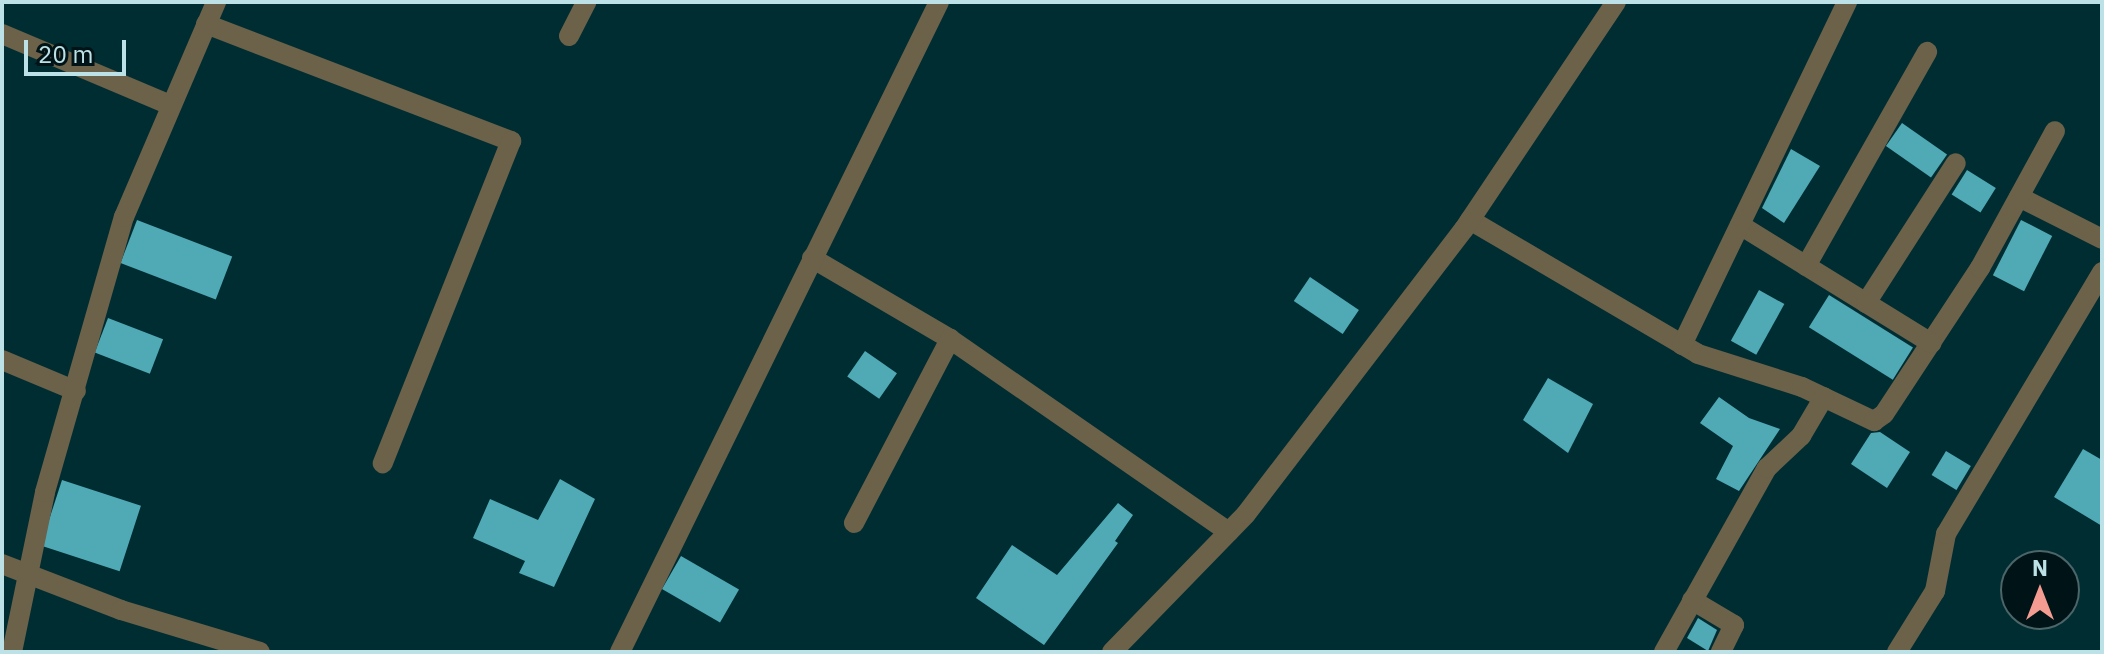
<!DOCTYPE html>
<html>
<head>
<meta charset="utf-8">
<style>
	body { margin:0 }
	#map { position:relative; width:2104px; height:654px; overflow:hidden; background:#002d32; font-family:"IBM Plex Sans",sans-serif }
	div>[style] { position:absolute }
	.building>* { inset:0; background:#50aab6; transform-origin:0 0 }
	.street>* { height:20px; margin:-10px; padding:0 10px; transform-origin:10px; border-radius:10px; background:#6c6149 }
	span { translate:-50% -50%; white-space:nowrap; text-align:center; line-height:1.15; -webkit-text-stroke:8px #001316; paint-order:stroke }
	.frame { position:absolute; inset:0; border:4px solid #bce1e6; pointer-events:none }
	.north { position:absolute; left:2000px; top:550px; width:80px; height:80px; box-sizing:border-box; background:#001316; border:2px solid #4b6569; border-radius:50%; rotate:0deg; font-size:22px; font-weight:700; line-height:32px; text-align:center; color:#bce1e6 }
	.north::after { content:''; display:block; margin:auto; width:28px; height:36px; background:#f59c92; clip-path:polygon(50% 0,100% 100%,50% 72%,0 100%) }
	.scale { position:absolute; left:24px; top:40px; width:102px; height:36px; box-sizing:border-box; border:4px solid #bce1e6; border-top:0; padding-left:10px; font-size:24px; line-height:28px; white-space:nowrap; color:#bce1e6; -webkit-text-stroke:6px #001316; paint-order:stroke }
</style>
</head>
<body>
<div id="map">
	<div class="building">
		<i style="left:1902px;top:123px;width:55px;height:28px;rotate:35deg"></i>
		<i style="clip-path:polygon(1791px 149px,1820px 166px,1784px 223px,1762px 208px)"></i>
		<i style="left:1967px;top:170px;width:34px;height:29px;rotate:32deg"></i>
		<i style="left:137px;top:220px;width:102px;height:46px;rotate:21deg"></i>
		<i style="left:2021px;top:220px;width:35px;height:62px;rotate:27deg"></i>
		<i style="left:1310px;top:277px;width:59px;height:29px;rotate:34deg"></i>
		<i style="left:1759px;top:290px;width:29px;height:58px;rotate:29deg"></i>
		<i style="left:1829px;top:295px;width:99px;height:38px;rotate:32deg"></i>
		<i style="left:108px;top:318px;width:59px;height:37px;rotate:21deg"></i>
		<i style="left:865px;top:351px;width:39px;height:31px;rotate:35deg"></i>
		<i style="clip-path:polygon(1548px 378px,1593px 404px,1568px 453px,1523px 420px)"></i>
		<i style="clip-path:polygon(1719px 397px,1749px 418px,1780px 429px,1739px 491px,1716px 479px,1733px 446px,1700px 423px)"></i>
		<i style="clip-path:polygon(1880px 432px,1910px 452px,1887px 488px,1851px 464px,1871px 433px)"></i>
		<i style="clip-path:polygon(2083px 449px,2102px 460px,2102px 526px,2054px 497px)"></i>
		<i style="left:1946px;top:451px;width:29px;height:28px;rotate:31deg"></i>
		<i style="clip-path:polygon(560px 479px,595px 499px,554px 587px,519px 573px,525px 561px,473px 538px,490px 499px,538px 520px)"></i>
		<i style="left:62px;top:480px;width:83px;height:69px;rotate:18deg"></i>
		<i style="clip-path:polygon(1118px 503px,1133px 515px,1115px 541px,1118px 543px,1044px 645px,976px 598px,1012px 545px,1057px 575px)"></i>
		<i style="left:681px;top:556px;width:67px;height:38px;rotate:30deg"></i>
		<i style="clip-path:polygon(1698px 618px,1717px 630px,1708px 651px,1687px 638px)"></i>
	</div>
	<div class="street">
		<i style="left:206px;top:24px;width:327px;rotate:21deg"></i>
		<i style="left:511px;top:141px;width:347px;rotate:111.7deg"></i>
		<i style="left:2px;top:34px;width:180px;rotate:22.9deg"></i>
		<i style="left:569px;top:36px;width:38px;rotate:-63deg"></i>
		<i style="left:2019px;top:197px;width:93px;rotate:26.8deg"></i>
		<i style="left:1470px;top:220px;width:264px;rotate:30.4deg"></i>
		<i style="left:1698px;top:354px;width:109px;rotate:17.6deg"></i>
		<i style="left:1802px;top:387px;width:80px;rotate:25.3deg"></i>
		<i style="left:1874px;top:421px;width:12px;rotate:-35deg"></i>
		<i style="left:1884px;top:414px;width:175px;rotate:-56.7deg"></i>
		<i style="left:1980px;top:268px;width:156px;rotate:-61.3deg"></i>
		<i style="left:1740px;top:225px;width:225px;rotate:31.7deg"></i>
		<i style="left:812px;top:258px;width:160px;rotate:30.4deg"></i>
		<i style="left:950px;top:339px;width:339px;rotate:34.7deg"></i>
		<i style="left:1806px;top:266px;width:246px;rotate:-60.5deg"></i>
		<i style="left:1866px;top:303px;width:166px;rotate:-57.3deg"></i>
		<i style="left:1682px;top:345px;width:381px;rotate:-64.3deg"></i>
		<i style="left:2px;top:360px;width:80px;rotate:22.7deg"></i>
		<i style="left:854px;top:523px;width:208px;rotate:-62.4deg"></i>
		<i style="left:2px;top:564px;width:128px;rotate:21.1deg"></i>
		<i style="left:121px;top:610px;width:145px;rotate:16.8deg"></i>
		<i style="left:1692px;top:600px;width:49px;rotate:30.8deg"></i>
		<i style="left:1734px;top:625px;width:30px;rotate:116deg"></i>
		<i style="left:12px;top:652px;width:163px;rotate:-78.3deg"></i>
		<i style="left:45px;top:492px;width:286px;rotate:-74deg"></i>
		<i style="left:124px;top:217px;width:234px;rotate:-66.8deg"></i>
		<i style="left:620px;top:652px;width:724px;rotate:-63.86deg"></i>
		<i style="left:1112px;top:652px;width:192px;rotate:-45.8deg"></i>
		<i style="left:1246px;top:514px;width:359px;rotate:-52.6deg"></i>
		<i style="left:1464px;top:229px;width:273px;rotate:-56.2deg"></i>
		<i style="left:1664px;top:652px;width:211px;rotate:-60.8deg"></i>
		<i style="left:1767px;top:468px;width:47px;rotate:-43.3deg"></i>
		<i style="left:1801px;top:436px;width:45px;rotate:-59.5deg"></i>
		<i style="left:1897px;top:652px;width:72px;rotate:-58.1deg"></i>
		<i style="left:1935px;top:591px;width:58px;rotate:-79.1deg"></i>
		<i style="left:1946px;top:534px;width:305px;rotate:-59.2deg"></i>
	</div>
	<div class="frame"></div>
	<div class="north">N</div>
	<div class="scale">20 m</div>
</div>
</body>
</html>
